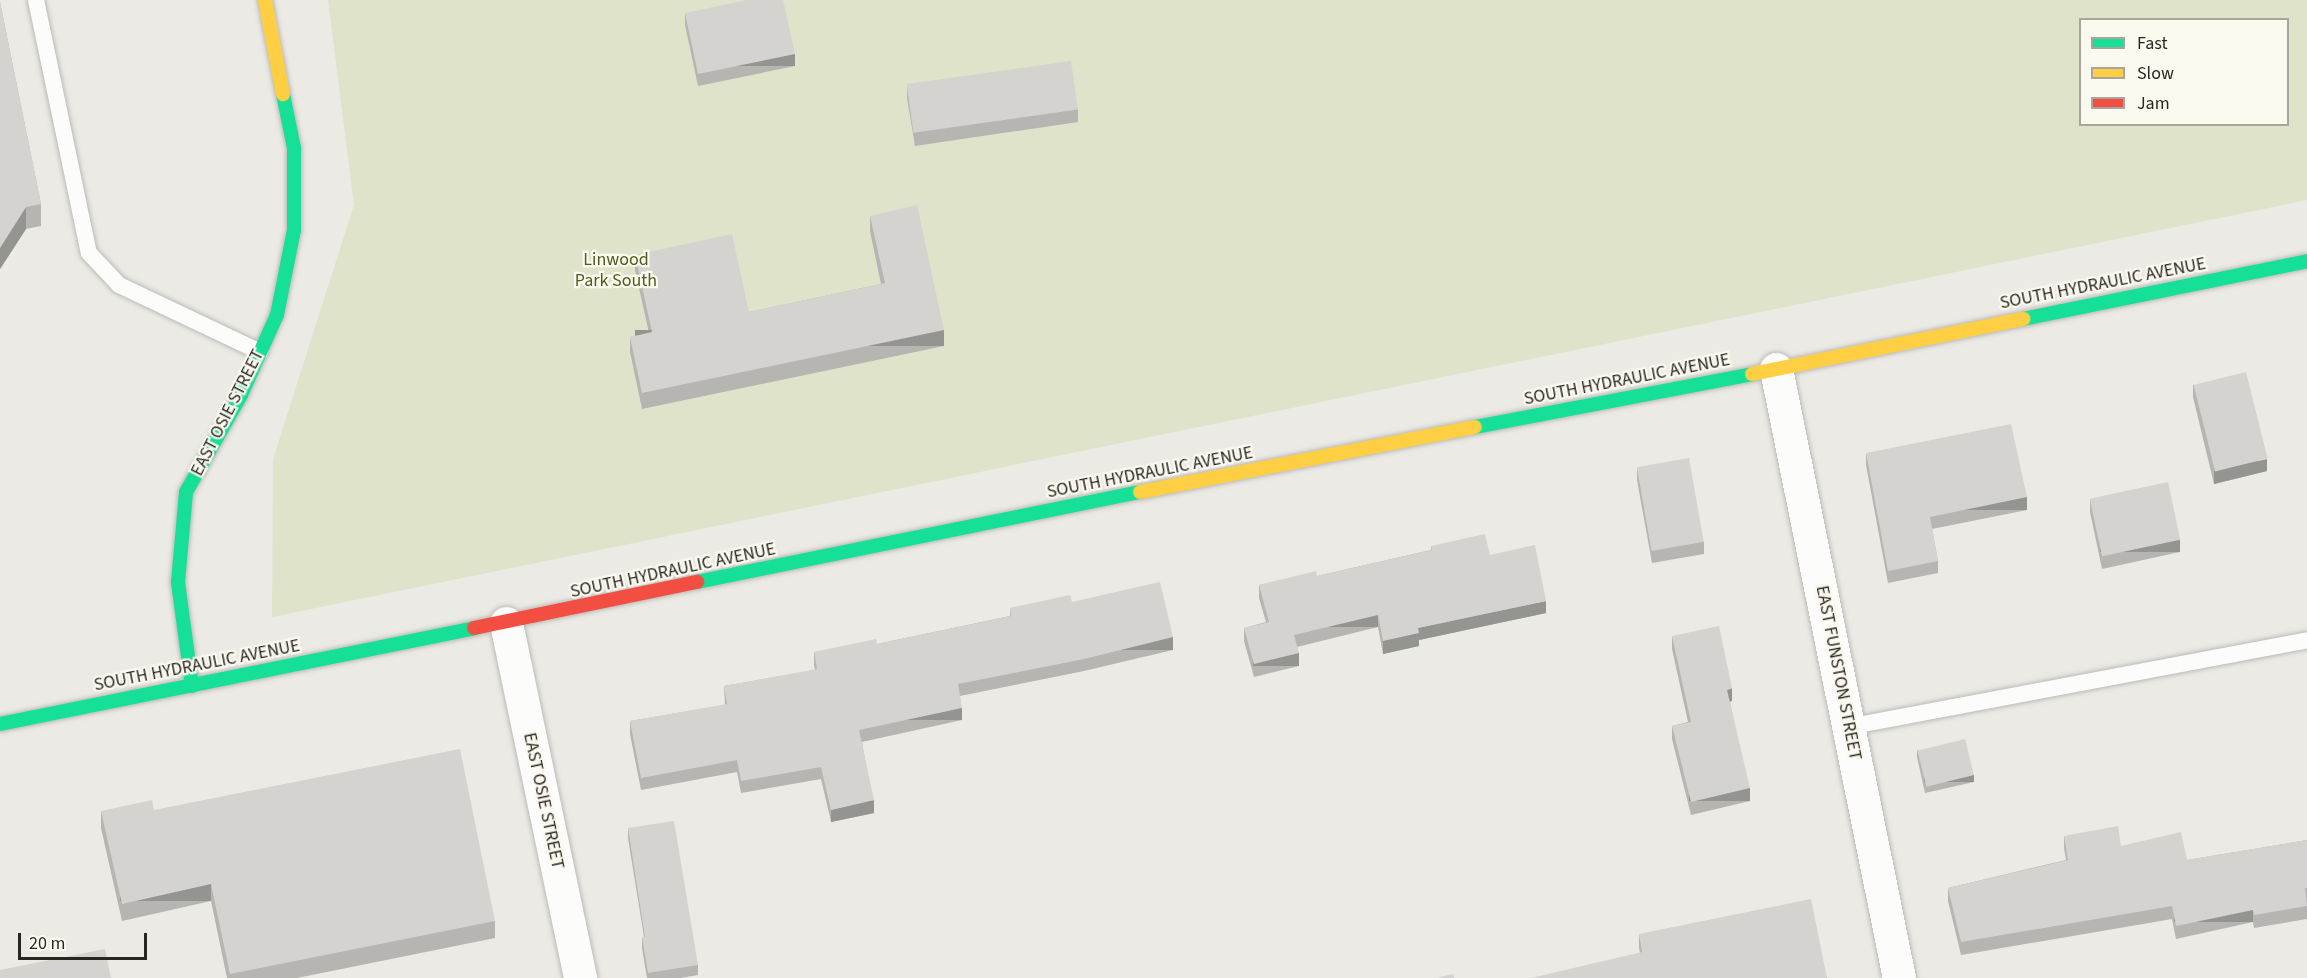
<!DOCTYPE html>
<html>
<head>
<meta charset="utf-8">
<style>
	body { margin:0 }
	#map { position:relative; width:2307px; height:978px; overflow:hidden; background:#ebeae5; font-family:"Source Sans 3",sans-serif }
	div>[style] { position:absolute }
	.green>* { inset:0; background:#dfe3ca }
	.roads { filter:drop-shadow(0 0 2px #bcbbb7) drop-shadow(0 0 2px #bcbbb7) }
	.lane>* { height:16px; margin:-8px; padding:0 8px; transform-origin:8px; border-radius:8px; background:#fcfcfb }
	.street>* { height:33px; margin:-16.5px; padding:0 16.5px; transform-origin:16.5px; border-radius:16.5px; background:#fcfcfb }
	.fast>* { height:14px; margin:-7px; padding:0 7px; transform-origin:7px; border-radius:7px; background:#16e098 }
	.slow>* { height:14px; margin:-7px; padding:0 7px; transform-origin:7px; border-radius:7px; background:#ffcf43 }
	.jam>* { height:14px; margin:-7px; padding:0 7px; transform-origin:7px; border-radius:7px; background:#f24e42 }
	.wall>* { inset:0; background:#b6b5b2 }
	.shaded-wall>* { inset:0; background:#949491; transform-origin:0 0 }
	.building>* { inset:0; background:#d4d3cf; transform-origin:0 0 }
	span { translate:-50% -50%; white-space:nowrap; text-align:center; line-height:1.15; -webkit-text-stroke:4.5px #fcf9ef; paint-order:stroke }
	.park-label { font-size:18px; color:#525c1e }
	.street-label { font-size:18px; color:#272623 }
	.legend { position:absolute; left:2079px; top:18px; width:210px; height:108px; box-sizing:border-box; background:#fcf9ef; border:2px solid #a7a59d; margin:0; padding:8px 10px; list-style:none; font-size:18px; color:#272623 }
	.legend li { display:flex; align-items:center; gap:12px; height:30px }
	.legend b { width:30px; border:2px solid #a7a59d }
	.scale { position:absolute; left:18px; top:933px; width:129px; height:27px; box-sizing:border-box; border:3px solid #272623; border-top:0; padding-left:8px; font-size:18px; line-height:21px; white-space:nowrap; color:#272623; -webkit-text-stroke:4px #fcf9ef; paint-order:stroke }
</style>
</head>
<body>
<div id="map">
	<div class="green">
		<i style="clip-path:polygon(evenodd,328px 0,2307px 0,2307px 200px,272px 617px,273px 459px,354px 205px,328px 0,2080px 20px,2288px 20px,2288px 124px,2080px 124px,2080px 20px)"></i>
	</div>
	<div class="roads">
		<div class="lane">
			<i style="left:36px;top:0;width:258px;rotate:78.2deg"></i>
			<i style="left:89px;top:253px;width:44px;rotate:46.8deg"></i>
			<i style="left:119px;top:285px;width:156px;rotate:25.4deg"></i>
			<i style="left:1848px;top:727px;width:467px;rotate:-10.7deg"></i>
		</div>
		<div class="street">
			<i style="left:1776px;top:369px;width:621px;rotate:78.58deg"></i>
			<i style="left:506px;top:623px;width:363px;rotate:78.2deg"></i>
		</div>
		<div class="fast">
			<i style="left:2023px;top:319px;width:290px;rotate:-11.5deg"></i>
			<i style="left:1475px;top:427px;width:282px;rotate:-10.8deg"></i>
			<i style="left:697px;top:582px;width:452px;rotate:-11.5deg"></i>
			<i style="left:192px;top:686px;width:105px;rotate:-97.7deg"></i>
			<i style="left:178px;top:582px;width:90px;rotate:-84.9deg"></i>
			<i style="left:186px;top:492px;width:112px;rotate:-60.4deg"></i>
			<i style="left:241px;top:395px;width:88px;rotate:-65.8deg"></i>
			<i style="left:277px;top:315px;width:87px;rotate:-78.7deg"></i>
			<i style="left:294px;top:230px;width:82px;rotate:-90deg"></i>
			<i style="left:294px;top:148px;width:55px;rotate:-101.5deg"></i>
			<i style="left:0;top:724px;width:484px;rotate:-11.4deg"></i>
		</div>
		<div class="slow">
			<i style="left:265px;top:0;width:96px;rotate:79.2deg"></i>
			<i style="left:1752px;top:374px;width:277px;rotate:-11.5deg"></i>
			<i style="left:1140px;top:492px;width:341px;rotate:-11deg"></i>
		</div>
		<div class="jam">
			<i style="left:474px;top:628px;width:228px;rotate:-11.7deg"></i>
		</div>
	</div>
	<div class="wall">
		<i style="clip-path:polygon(0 2px,41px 204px,41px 226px,26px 229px,0 269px)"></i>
		<i style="clip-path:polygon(685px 13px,795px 66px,698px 86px,685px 25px)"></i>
		<i style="clip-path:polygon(907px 85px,1078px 109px,1078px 122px,915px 146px,907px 98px)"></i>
		<i style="clip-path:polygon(870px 216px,944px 346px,642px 409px,630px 352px,630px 337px,649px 333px,635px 270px,635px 255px,749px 312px,881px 284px,870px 231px)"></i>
		<i style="clip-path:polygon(2193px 384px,2267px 471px,2214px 484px,2193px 397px)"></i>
		<i style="clip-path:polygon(1866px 453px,2027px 510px,1932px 529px,1938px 561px,1938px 573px,1888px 583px,1866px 465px)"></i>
		<i style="clip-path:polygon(1637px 467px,1704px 542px,1704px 554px,1652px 563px,1637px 480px)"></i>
		<i style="clip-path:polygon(2090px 499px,2180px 552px,2102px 569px,2090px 512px)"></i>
		<i style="clip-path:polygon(1431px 546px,1490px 555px,1546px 613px,1419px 640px,1419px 646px,1383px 654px,1378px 627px,1297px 647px,1299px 666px,1254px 677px,1244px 641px,1244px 628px,1266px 622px,1259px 598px,1259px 585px,1317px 576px,1431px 550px)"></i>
		<i style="clip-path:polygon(1072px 602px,1173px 650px,1084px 671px,960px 696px,962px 720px,862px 742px,874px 813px,831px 822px,821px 779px,741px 793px,737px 772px,641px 790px,630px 734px,630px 721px,725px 705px,724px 686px,815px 670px,814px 665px,814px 652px,877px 644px,1010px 616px,1010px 608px)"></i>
		<i style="clip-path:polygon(1672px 636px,1732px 701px,1730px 702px,1750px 801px,1691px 815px,1672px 739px,1672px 726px,1688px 722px,1672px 649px)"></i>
		<i style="clip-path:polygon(1917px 750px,1974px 782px,1925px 793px,1917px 757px)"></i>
		<i style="clip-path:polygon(154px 810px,495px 921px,495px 938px,297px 978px,227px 978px,211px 901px,122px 921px,101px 828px,101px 811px)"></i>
		<i style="clip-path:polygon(628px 828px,698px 965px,698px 975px,681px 978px,647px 978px,642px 948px,642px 937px,644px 937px,628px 838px)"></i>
		<i style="clip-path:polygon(2064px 836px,2121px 846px,2187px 860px,2307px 840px,2307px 919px,2254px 928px,2253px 922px,2176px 939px,2172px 919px,1961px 955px,1948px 901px,1948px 888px,2066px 860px,2064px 848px)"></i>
		<i style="clip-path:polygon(1639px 934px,1827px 978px,1640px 953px,1639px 947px)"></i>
	</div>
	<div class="shaded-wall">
		<i style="left:795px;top:54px;width:12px;height:99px;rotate:90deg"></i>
		<i style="clip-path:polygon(26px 207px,26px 229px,0 269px,0 248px)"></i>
		<i style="left:944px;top:330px;width:16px;height:309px;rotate:90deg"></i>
		<i style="clip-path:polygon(2267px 459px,2267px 471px,2214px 484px,2214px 471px)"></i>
		<i style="left:2027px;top:497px;width:13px;height:99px;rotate:90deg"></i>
		<i style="left:2180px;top:540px;width:12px;height:80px;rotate:90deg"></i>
		<i style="clip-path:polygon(1546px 601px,1546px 613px,1419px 640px,1419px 646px,1383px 654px,1383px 641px,1418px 628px)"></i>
		<i style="left:1378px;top:615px;width:12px;height:86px;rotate:90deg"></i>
		<i style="left:1173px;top:637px;width:13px;height:92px;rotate:90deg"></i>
		<i style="left:1299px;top:653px;width:13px;height:46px;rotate:90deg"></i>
		<i style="clip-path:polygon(1732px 688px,1732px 701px,1727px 702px,1727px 690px)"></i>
		<i style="left:962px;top:708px;width:12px;height:105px;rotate:90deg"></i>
		<i style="left:1974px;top:775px;width:7px;height:50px;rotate:90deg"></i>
		<i style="left:1750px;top:788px;width:13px;height:61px;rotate:90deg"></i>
		<i style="clip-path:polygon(874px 800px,874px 813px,831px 822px,831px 810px)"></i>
		<i style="left:211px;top:884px;width:17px;height:91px;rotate:90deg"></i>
		<i style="left:2253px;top:910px;width:12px;height:79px;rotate:90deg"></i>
	</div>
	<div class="building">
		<i style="clip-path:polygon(747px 0,783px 0,795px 54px,698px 74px,685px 13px)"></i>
		<i style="clip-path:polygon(0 2px,41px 204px,26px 207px,0 248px)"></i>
		<i style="left:1071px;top:61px;width:49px;height:166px;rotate:82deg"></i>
		<i style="clip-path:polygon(917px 205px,944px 330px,642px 393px,630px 337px,652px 332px,635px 255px,732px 234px,749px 312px,885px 283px,870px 216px)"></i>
		<i style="left:2246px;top:372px;width:89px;height:54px;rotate:76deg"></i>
		<i style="clip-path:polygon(2011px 424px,2027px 497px,1930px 517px,1938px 561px,1888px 571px,1866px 453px)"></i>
		<i style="left:1689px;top:458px;width:85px;height:53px;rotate:80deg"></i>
		<i style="left:2168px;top:482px;width:59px;height:80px;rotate:78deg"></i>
		<i style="clip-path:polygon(1485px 534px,1490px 555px,1535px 545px,1546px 601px,1418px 628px,1419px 633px,1383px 641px,1378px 615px,1294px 635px,1299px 653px,1254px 664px,1244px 628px,1269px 622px,1259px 585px,1316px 571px,1317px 576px,1432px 550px,1431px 546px)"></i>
		<i style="clip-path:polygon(1160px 582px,1173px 637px,1084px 659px,958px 684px,962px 708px,859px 730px,874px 800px,831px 810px,821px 767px,741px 781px,737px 760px,641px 778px,630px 721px,727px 704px,724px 686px,817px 669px,814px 652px,876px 639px,877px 644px,1011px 616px,1010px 608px,1070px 595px,1072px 602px)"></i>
		<i style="clip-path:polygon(1719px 626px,1732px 688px,1727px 690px,1750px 788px,1691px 802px,1672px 726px,1691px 722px,1672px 636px)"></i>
		<i style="left:1965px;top:739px;width:37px;height:49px;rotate:76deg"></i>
		<i style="clip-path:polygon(460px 749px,495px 921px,230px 974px,211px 884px,122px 904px,101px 811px,152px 800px,154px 810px)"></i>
		<i style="clip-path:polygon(674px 821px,698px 965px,648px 973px,642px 937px,645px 937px,628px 828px)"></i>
		<i style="clip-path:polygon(2118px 826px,2121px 846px,2181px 832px,2187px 860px,2307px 840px,2307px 888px,2305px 888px,2307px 906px,2254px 915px,2253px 910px,2176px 926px,2172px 906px,1961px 942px,1948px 888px,2068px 860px,2064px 836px)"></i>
		<i style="clip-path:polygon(1811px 899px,1827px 978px,1531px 978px,1642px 952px,1639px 934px)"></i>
		<i style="clip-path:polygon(105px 949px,111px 978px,0 978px,0 970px)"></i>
		<i style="clip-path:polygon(1453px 974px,1454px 978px,1436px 978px)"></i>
	</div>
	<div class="park-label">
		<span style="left:616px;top:271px">Linwood<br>Park South</span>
	</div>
	<div class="street-label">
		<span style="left:2103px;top:284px;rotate:-11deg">SOUTH HYDRAULIC AVENUE</span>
		<span style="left:1627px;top:380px;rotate:-11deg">SOUTH HYDRAULIC AVENUE</span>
		<span style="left:228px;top:413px;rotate:-63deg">EAST OSIE STREET</span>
		<span style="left:1150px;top:473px;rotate:-11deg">SOUTH HYDRAULIC AVENUE</span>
		<span style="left:673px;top:571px;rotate:-12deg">SOUTH HYDRAULIC AVENUE</span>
		<span style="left:197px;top:666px;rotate:-11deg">SOUTH HYDRAULIC AVENUE</span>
		<span style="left:1838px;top:673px;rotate:79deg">EAST FUNSTON STREET</span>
		<span style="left:543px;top:801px;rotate:78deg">EAST OSIE STREET</span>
	</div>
	<ul class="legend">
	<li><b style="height:8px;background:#16e098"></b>Fast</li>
	<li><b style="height:8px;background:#ffcf43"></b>Slow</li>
	<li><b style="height:8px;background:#f24e42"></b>Jam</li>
	</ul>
	<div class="scale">20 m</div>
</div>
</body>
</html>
